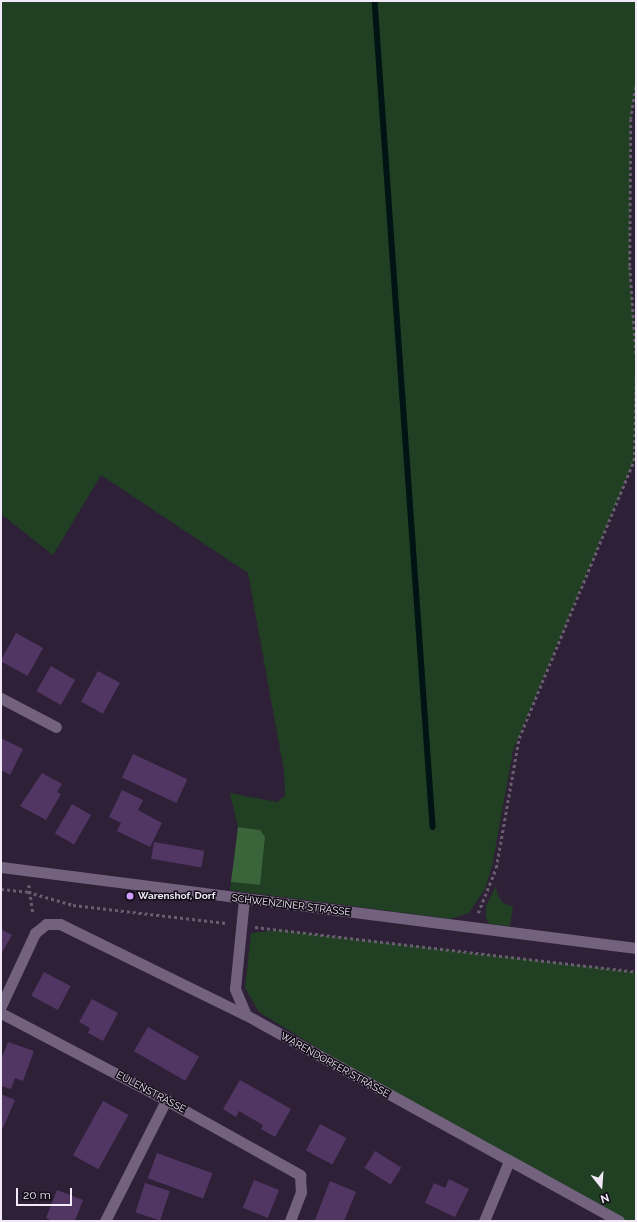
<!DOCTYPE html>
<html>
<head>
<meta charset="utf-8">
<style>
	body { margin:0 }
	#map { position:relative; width:637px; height:1222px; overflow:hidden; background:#2e2037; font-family:Raleway,sans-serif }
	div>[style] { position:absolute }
	.green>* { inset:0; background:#213f22 }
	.forest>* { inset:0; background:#3a643a }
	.stream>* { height:5.5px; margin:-2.75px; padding:0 2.75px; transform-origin:2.75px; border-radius:2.75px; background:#001415 }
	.building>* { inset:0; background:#513664; transform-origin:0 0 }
	.path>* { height:2.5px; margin-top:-1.25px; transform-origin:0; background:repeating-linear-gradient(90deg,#695c71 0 3px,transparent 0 6px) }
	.service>* { height:11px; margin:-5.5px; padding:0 5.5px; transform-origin:5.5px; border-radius:5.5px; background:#73627e }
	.minor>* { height:11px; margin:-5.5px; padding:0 5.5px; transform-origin:5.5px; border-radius:5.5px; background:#73627e }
	.secondary>* { height:11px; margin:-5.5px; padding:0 5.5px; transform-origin:5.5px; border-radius:5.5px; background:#73627e }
	.dots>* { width:11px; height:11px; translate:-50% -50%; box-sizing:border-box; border:2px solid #130d17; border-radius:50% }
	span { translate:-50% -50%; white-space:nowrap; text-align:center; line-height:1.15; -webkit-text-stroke:3px #130d17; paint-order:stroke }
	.poi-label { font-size:10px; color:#f1e8f8; font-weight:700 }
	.left { translate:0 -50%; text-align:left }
	.street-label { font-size:10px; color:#f1e8f8 }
	.frame { position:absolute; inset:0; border:2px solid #f1e8f8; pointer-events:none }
	.north { position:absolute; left:581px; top:1166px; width:40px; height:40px; -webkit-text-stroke:3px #130d17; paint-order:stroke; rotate:163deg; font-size:11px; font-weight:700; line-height:16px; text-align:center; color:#f1e8f8 }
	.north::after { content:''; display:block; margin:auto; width:14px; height:18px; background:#f1e8f8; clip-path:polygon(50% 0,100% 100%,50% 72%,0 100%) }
	.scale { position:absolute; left:16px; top:1188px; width:56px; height:18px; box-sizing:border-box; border:2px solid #f1e8f8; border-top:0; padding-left:5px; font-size:12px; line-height:14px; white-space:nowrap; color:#f1e8f8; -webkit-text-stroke:3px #130d17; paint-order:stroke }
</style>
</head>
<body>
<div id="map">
	<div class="green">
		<i style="clip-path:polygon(1px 1px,636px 1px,636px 87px,631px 119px,630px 267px,636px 353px,634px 461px,513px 751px,492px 866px,485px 889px,469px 913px,451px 919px,230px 890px,231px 882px,260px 885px,260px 830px,238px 827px,230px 793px,277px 802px,285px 796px,284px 771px,248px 573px,101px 475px,53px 555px,1px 514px)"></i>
		<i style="clip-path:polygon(496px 886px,497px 894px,503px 903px,513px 907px,510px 926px,489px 924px,486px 918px,486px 906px)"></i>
		<i style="clip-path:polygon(279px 930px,636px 972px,636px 1221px,619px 1221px,444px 1126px,259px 1012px,245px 988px,251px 933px)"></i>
	</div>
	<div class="forest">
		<i style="clip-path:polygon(238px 827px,260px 830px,265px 837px,260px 885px,231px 882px)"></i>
	</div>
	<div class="stream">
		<i style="left:375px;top:1px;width:828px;rotate:85.98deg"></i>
	</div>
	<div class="building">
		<i style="left:16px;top:633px;width:31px;height:32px;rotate:29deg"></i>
		<i style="left:51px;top:666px;width:28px;height:29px;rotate:30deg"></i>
		<i style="left:98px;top:671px;width:25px;height:35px;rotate:29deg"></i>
		<i style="clip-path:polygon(1px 738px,23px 749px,10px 775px,1px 770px)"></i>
		<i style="left:133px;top:754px;width:60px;height:26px;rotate:25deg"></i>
		<i style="clip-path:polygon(42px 773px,62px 784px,57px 792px,61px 794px,46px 820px,20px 806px)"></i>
		<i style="clip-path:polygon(122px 790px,143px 800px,138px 810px,162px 823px,150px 847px,117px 831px,121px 823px,109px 817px)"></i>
		<i style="left:72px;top:804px;width:22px;height:34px;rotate:30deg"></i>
		<i style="left:154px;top:842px;width:51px;height:17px;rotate:10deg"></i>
		<i style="clip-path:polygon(1px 929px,12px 935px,1px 954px)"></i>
		<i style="left:44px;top:972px;width:30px;height:27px;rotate:28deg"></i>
		<i style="clip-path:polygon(92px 999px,118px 1013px,103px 1041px,88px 1033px,90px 1028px,79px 1022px)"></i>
		<i style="left:148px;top:1027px;width:59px;height:28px;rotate:30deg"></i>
		<i style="clip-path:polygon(8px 1042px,34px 1051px,23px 1081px,15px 1078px,11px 1089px,1px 1086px,1px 1060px)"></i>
		<i style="clip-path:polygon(240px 1080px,291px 1109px,275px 1137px,261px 1129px,263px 1125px,239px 1111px,236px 1117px,223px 1109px)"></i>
		<i style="clip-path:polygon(1px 1094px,15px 1100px,3px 1128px,1px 1127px)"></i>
		<i style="left:103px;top:1101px;width:29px;height:62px;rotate:29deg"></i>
		<i style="left:320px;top:1124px;width:30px;height:30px;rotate:28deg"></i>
		<i style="left:375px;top:1151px;width:31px;height:20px;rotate:32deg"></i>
		<i style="left:157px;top:1153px;width:59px;height:27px;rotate:20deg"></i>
		<i style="clip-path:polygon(449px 1179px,469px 1189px,455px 1217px,425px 1203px,434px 1183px,445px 1188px)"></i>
		<i style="left:254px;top:1180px;width:27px;height:30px;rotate:22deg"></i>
		<i style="clip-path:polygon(330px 1181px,356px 1192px,344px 1221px,315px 1220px)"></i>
		<i style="left:145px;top:1183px;width:26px;height:31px;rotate:18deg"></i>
		<i style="clip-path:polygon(57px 1190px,83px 1200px,75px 1221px,53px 1221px,46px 1218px)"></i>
	</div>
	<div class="path">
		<i style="left:636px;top:87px;width:32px;rotate:99deg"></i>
		<i style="left:631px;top:119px;width:148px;rotate:90.4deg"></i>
		<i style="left:630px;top:267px;width:86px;rotate:86deg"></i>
		<i style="left:29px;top:885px;width:30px;rotate:82deg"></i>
		<i style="left:1px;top:889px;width:27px;rotate:6deg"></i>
		<i style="left:28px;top:892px;width:47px;rotate:16.1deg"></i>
		<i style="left:73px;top:905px;width:154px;rotate:6.7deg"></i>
		<i style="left:478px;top:913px;width:48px;rotate:-68.2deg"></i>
		<i style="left:496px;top:868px;width:132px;rotate:-80deg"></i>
		<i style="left:519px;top:738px;width:300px;rotate:-67.5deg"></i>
		<i style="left:634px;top:461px;width:82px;rotate:-88.6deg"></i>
		<i style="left:255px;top:927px;width:384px;rotate:6.7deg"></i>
	</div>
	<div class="service">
		<i style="left:484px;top:1221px;width:65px;rotate:-67.4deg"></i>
	</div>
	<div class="minor">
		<i style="left:1px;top:698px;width:62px;rotate:27.8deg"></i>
		<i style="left:244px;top:899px;width:90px;rotate:95.7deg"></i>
		<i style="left:235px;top:989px;width:28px;rotate:67deg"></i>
		<i style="left:1px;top:1006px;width:81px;rotate:-65deg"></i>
		<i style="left:35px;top:933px;width:14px;rotate:-39deg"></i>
		<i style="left:46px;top:924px;width:14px"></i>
		<i style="left:60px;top:924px;width:207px;rotate:26.1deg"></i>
		<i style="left:246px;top:1015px;width:426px;rotate:28.9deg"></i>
		<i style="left:1px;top:1013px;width:187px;rotate:27.8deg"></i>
		<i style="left:166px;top:1100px;width:154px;rotate:29.2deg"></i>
		<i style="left:300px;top:1175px;width:17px;rotate:87deg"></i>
		<i style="left:301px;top:1192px;width:31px;rotate:111deg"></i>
		<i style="left:105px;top:1221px;width:136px;rotate:-63.2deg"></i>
	</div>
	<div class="secondary">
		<i style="left:1px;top:867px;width:640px;rotate:7.27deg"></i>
	</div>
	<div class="dots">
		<i style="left:130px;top:896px;background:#cf9dff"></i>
	</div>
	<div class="poi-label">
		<span class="left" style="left:138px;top:896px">Warenshof, Dorf</span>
	</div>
	<div class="street-label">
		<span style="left:291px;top:905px;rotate:7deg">SCHWENZINER STRASSE</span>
		<span style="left:335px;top:1065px;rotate:29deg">WARENDORFER STRASSE</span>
		<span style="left:151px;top:1092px;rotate:28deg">EULENSTRASSE</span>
	</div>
	<div class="frame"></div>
	<div class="north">N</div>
	<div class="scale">20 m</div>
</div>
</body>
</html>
